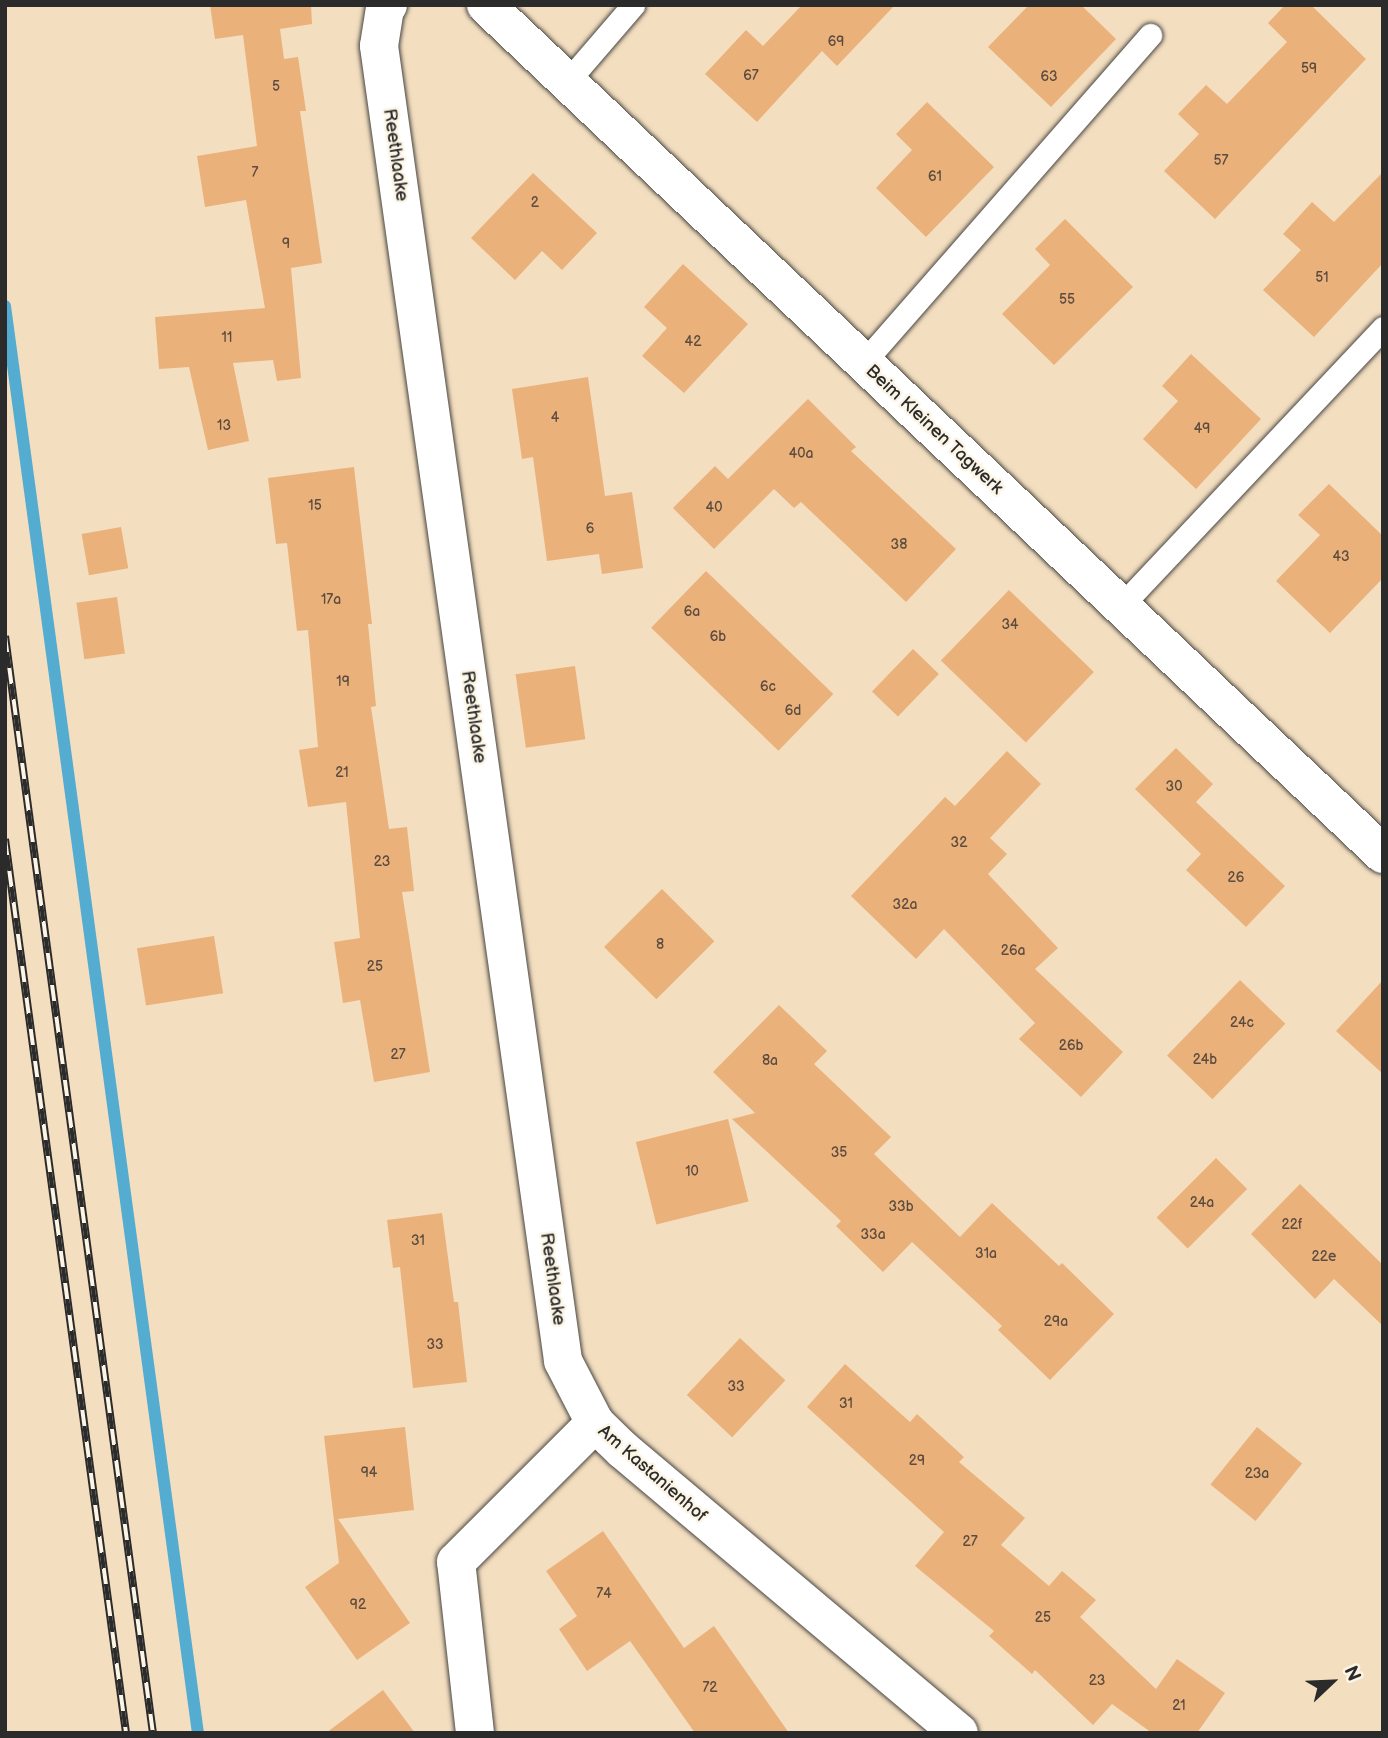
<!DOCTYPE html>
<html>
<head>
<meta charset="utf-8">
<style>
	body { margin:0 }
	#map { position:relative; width:1388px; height:1738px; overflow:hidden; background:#f3dec0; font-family:"Balsamiq Sans",sans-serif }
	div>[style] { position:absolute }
	.stream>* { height:12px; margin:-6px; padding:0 6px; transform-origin:6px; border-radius:6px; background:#54acd1 }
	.building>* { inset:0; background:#ebb17b; transform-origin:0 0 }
	.roads { filter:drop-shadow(0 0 2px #494641) drop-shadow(0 0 2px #494641) }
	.service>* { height:23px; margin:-11.5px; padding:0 11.5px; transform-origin:11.5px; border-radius:11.5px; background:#fff }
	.minor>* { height:38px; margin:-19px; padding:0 19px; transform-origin:19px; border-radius:19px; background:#fff }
	.rail>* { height:8px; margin-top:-4px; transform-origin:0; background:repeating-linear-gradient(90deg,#fcf5e5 0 16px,#2b2b2b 0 32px); box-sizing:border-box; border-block:2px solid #2b2b2b }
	span { translate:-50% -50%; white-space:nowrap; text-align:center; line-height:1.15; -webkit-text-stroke:5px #fcf5e5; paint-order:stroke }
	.number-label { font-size:14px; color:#5b4c3f }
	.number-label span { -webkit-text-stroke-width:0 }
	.street-label { font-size:18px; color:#2b2b2b }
	.frame { position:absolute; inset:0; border:7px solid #2b2b2b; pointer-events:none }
	.north { position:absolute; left:1297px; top:1647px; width:70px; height:70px; -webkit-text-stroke:5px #fcf5e5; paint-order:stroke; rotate:67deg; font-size:19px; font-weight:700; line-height:28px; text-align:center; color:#2b2b2b }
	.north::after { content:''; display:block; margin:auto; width:24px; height:32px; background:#2b2b2b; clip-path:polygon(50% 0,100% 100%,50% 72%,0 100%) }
</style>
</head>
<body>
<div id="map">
	<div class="stream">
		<i style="left:5px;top:306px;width:1440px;rotate:82.3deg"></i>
	</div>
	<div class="building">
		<i style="clip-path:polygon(210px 5px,311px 5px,312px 24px,280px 29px,284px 59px,298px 57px,306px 111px,300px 111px,322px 263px,291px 268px,301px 378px,277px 381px,273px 360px,233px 363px,249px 441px,208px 450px,189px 367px,159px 369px,155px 317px,265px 308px,246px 200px,205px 207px,197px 156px,257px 146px,243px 35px,215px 39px)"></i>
		<i style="clip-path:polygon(802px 5px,895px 5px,837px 66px,822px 51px,757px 122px,705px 74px,746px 30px,763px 46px)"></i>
		<i style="clip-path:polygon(1029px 5px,1081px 5px,1116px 39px,1051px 107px,988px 47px)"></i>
		<i style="clip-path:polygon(1285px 5px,1311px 5px,1366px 59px,1215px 219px,1164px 171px,1199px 134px,1178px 114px,1206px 85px,1227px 104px,1287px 42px,1268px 23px)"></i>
		<i style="clip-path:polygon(927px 102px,994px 167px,926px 237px,876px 188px,912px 150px,896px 134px)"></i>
		<i style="clip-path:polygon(1383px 172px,1383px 263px,1314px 337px,1263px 290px,1301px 250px,1283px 234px,1312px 202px,1334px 222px)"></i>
		<i style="clip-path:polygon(533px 173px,597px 233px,562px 270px,542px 251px,515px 280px,471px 238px)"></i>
		<i style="clip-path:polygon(1065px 219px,1133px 287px,1054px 365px,1002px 314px,1050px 265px,1035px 249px)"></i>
		<i style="clip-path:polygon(683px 264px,748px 324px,684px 393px,642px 356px,667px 328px,644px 307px)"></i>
		<i style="clip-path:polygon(1191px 354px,1261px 419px,1196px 489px,1143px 439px,1178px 401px,1162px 386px)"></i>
		<i style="clip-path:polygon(588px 377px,605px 496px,632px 492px,643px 568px,602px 574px,599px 554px,547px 561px,533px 457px,522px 459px,512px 389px)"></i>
		<i style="clip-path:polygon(808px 399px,856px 447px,851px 451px,956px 549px,906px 602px,801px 502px,794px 508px,774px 489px,714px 549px,673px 508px,715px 466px,728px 479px)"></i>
		<i style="clip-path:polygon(354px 467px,372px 624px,368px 624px,376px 706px,371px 707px,389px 829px,407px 827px,414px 891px,402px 892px,430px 1072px,374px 1082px,360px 1000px,343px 1003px,334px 942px,360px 938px,346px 802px,308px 807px,299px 750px,318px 747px,308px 630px,297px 631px,287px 543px,276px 544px,268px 478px)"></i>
		<i style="clip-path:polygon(1329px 484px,1383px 536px,1383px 578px,1330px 633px,1276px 581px,1320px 535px,1298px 515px)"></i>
		<i style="left:121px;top:527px;width:42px;height:40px;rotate:80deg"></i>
		<i style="left:706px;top:571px;width:177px;height:79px;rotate:44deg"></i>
		<i style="left:1009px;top:590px;width:118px;height:98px;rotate:44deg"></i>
		<i style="left:117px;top:597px;width:57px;height:41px;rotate:82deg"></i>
		<i style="left:913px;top:649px;width:36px;height:59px;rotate:44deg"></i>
		<i style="left:575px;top:666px;width:74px;height:60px;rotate:82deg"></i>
		<i style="clip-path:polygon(1176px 748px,1213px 784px,1196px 802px,1285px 886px,1246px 927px,1186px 870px,1201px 854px,1135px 789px)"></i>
		<i style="clip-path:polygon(1007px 751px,1041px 784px,990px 838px,1007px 854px,988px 874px,1058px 948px,1035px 969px,1123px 1052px,1081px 1097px,1019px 1039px,1035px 1023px,944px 929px,916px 959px,851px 896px,945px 797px,955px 806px)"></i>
		<i style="left:662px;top:889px;width:74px;height:82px;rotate:45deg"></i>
		<i style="left:214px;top:936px;width:58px;height:78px;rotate:81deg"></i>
		<i style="left:1240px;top:980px;width:63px;height:105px;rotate:44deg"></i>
		<i style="clip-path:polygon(1383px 980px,1383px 1074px,1336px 1031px)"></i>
		<i style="clip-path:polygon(779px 1005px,827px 1051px,814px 1064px,891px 1137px,874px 1154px,960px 1237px,992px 1203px,1059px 1266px,1062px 1263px,1114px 1314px,1050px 1380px,998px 1330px,1002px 1326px,912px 1242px,883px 1272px,836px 1226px,841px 1221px,732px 1119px,755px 1113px,713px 1072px)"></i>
		<i style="left:728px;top:1119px;width:85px;height:95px;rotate:76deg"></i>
		<i style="left:1216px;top:1158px;width:44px;height:84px;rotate:45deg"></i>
		<i style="clip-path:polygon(1300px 1184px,1383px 1265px,1383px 1326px,1334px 1279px,1315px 1299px,1251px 1234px)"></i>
		<i style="clip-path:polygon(442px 1213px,454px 1302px,458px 1302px,467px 1382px,413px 1388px,400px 1267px,393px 1268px,387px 1220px)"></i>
		<i style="left:740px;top:1338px;width:62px;height:78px;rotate:43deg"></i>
		<i style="clip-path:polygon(845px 1364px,910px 1422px,917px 1414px,964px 1457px,959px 1462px,1025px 1518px,1001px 1545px,1049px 1586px,1062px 1571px,1096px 1600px,1080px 1617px,1156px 1689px,1177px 1659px,1225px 1693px,1197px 1733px,1152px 1733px,1112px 1704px,1093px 1725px,1035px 1670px,1032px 1674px,989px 1636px,994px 1631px,915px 1566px,944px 1532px,807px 1407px)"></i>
		<i style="clip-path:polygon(405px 1427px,414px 1510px,338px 1519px,410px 1623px,357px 1660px,305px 1587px,339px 1563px,324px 1436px)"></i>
		<i style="left:1257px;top:1427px;width:58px;height:74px;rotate:39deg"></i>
		<i style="clip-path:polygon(603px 1531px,684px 1648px,714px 1626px,789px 1733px,695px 1733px,630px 1641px,587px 1671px,559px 1629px,577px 1616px,546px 1571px)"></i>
		<i style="clip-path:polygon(383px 1690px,415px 1733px,326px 1733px)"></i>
	</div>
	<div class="roads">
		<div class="service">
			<i style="left:566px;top:83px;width:103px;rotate:-49.3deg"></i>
			<i style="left:863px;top:363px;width:436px;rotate:-48.8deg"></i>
			<i style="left:1121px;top:606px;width:382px;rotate:-46.7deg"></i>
		</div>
		<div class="minor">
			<i style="left:388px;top:5px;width:4px;rotate:135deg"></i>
			<i style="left:385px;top:8px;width:38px;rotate:99deg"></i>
			<i style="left:379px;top:46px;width:1328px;rotate:82.03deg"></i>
			<i style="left:563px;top:1361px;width:70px;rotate:62.7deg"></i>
			<i style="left:486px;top:5px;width:1235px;rotate:43.43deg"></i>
			<i style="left:475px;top:1733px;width:172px;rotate:-96.3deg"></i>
			<i style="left:456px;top:1562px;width:197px;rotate:-45deg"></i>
			<i style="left:595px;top:1423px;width:39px;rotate:44deg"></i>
			<i style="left:623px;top:1450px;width:439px;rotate:40.1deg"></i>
		</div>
	</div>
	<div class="rail">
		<i style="left:5px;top:636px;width:1107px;rotate:82.32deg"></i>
		<i style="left:5px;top:839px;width:902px;rotate:82.29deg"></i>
	</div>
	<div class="number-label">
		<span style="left:836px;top:42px">69</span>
		<span style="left:1309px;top:69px">59</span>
		<span style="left:751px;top:76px">67</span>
		<span style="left:1049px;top:77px">63</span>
		<span style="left:276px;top:87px">5</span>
		<span style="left:1221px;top:161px">57</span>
		<span style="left:255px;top:173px">7</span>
		<span style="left:935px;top:177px">61</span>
		<span style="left:535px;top:203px">2</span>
		<span style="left:286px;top:244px">9</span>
		<span style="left:1322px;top:278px">51</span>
		<span style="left:1067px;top:300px">55</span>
		<span style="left:227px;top:338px">11</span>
		<span style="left:693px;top:342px">42</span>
		<span style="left:555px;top:418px">4</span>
		<span style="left:224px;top:426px">13</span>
		<span style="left:1202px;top:429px">49</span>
		<span style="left:801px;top:454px">40a</span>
		<span style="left:315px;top:506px">15</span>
		<span style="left:714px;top:508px">40</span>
		<span style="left:590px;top:529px">6</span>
		<span style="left:899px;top:545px">38</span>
		<span style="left:1341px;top:557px">43</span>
		<span style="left:331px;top:600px">17a</span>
		<span style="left:692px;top:612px">6a</span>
		<span style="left:1010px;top:625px">34</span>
		<span style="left:718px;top:637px">6b</span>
		<span style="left:343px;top:682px">19</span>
		<span style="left:768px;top:687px">6c</span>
		<span style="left:793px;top:711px">6d</span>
		<span style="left:342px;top:773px">21</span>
		<span style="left:1174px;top:787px">30</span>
		<span style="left:959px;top:843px">32</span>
		<span style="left:382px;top:862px">23</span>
		<span style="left:1236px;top:878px">26</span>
		<span style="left:905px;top:905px">32a</span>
		<span style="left:660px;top:945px">8</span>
		<span style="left:1013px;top:951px">26a</span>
		<span style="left:375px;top:967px">25</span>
		<span style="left:1242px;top:1023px">24c</span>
		<span style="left:1071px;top:1046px">26b</span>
		<span style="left:398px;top:1055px">27</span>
		<span style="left:1205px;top:1060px">24b</span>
		<span style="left:770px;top:1061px">8a</span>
		<span style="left:839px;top:1153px">35</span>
		<span style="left:692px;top:1172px">10</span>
		<span style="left:1202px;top:1203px">24a</span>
		<span style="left:901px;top:1207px">33b</span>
		<span style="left:1292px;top:1225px">22f</span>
		<span style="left:873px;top:1235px">33a</span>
		<span style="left:418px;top:1241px">31</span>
		<span style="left:986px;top:1254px">31a</span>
		<span style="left:1324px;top:1257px">22e</span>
		<span style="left:1056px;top:1322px">29a</span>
		<span style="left:435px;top:1345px">33</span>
		<span style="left:736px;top:1387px">33</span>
		<span style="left:846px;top:1404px">31</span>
		<span style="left:917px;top:1461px">29</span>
		<span style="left:369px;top:1473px">94</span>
		<span style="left:1257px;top:1474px">23a</span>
		<span style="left:970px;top:1542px">27</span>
		<span style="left:604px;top:1594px">74</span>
		<span style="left:358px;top:1605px">92</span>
		<span style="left:1043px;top:1618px">25</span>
		<span style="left:1097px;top:1681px">23</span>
		<span style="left:710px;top:1688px">72</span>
		<span style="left:1179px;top:1706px">21</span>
	</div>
	<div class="street-label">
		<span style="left:395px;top:155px;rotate:82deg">Reethlaake</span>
		<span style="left:934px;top:430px;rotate:43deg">Beim Kleinen Tagwerk</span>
		<span style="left:473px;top:717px;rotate:82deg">Reethlaake</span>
		<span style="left:552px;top:1279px;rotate:82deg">Reethlaake</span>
		<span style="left:652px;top:1474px;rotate:41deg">Am Kastanienhof</span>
	</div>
	<div class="frame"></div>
	<div class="north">N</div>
</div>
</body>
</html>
